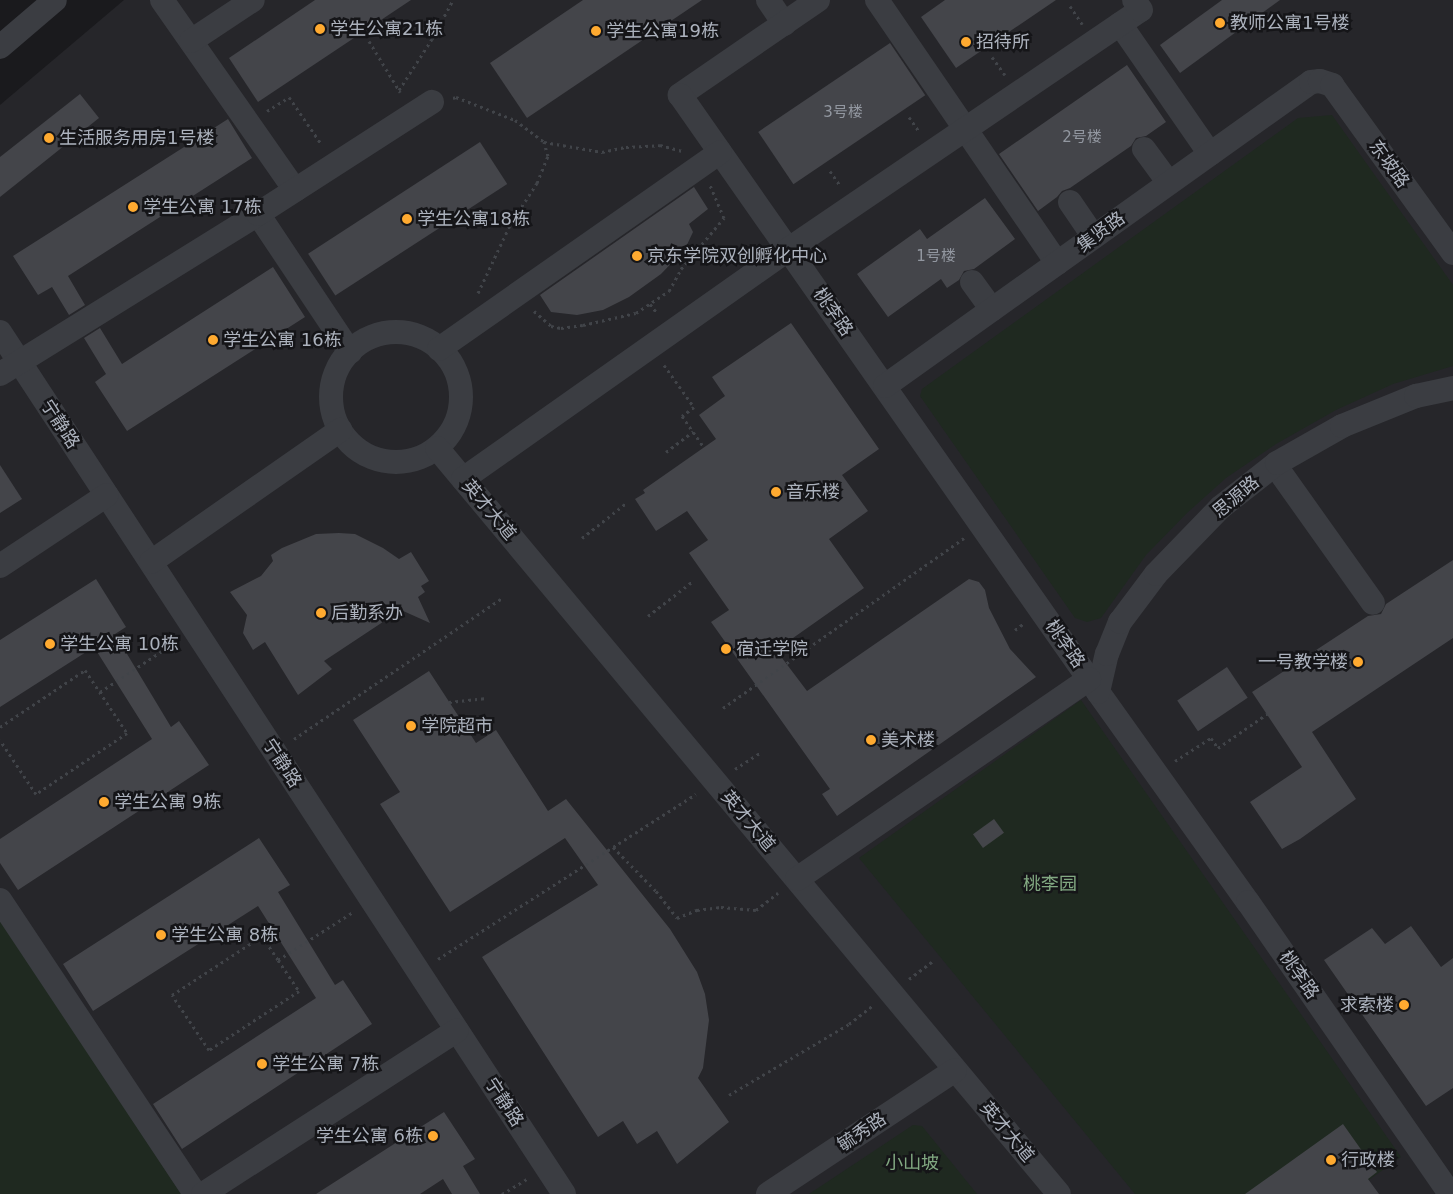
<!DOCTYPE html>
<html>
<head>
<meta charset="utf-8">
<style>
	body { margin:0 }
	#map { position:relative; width:1453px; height:1194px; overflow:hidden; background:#1a1a1d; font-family:"DejaVu Sans","Noto Sans SC",sans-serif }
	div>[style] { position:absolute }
	.built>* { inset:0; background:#26262a }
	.green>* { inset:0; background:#1f2920 }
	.building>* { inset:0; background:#44454a; transform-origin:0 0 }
	.path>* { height:3px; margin-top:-1.5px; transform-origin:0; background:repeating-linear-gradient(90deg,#414449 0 2.5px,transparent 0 6.5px) }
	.minor>* { height:24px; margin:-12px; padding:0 12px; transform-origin:12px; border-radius:12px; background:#3b3d42 }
	.minor>.ring { margin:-12px; padding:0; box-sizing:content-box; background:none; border:24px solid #3b3d42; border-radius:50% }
	.dots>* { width:14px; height:14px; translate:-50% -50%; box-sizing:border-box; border:2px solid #151518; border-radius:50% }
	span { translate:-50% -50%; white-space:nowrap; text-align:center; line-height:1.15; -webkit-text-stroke:5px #151518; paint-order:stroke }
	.number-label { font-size:15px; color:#9297a0 }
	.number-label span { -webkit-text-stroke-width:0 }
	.poi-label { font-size:18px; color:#acb2bd }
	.left { translate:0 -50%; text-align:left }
	.right { translate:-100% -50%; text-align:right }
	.street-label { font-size:18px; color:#acb2bd }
	.park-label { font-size:18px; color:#82a982 }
</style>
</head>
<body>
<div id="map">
	<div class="built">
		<i style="clip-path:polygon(124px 0,1453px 0,1453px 1194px,0 1194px,0 105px)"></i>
	</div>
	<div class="green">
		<i style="clip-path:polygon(1332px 115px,1453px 285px,1453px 366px,1393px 384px,1336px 410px,1276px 444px,1226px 478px,1187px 513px,1146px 555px,1101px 618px,1087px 622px,1075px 618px,920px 396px,922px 389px,1298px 118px)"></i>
		<i style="clip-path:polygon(1081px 700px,1401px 1157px,1349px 1194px,1135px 1194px,859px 858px)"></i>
		<i style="clip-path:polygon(0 919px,181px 1194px,0 1194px)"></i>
		<i style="clip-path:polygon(913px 1125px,922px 1126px,977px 1194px,809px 1194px)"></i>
	</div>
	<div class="building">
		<i style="clip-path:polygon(315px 0,411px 0,258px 102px,229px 58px)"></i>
		<i style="clip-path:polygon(583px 0,702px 0,527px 118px,490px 63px)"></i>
		<i style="clip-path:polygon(945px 0,1056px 0,956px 68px,921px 17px)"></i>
		<i style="clip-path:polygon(1222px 0,1280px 0,1180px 73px,1160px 45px)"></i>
		<i style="left:890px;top:43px;width:63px;height:159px;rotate:56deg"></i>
		<i style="clip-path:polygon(1127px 65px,1166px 122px,1146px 136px,1136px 138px,1131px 146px,1070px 188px,1062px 191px,1057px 197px,1038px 211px,999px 154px)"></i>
		<i style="clip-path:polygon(80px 94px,99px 118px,0 197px,0 157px)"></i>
		<i style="clip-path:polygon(228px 119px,252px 158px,68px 276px,85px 305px,69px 315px,52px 287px,38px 295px,13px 256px)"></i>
		<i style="left:480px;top:142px;width:50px;height:205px;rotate:57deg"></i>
		<i style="clip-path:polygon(694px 187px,708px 209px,689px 224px,693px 232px,685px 249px,661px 274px,629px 297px,603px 310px,577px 315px,551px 312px,540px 295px)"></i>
		<i style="clip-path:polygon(985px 198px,1015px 239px,974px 269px,964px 271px,959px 280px,947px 288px,941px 279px,888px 317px,857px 274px,920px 229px,927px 239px)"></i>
		<i style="clip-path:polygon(273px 267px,305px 317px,127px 431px,95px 382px,106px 374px,84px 338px,100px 328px,122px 364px)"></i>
		<i style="clip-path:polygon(791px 323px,879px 449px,842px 475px,868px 511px,829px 539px,864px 588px,776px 650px,807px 691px,969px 579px,979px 582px,985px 590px,989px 608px,1010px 649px,1036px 677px,837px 816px,822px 794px,830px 789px,711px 622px,729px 610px,689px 553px,708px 540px,687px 511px,656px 531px,635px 499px,645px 493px,643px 490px,716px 439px,699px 415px,725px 396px,712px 377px)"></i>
		<i style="clip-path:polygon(0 465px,22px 499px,0 513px)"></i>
		<i style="clip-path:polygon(339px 533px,355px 534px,383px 548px,399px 559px,411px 552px,429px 581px,421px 586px,425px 592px,418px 597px,430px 623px,401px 610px,324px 661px,332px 669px,298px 695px,265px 642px,253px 650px,243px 633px,247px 615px,230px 592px,261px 576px,273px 561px,271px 555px,282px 548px,316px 534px)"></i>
		<i style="clip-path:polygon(1453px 560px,1453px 638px,1312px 732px,1356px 799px,1300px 839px,1282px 849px,1250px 802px,1302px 767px,1252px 692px,1368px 616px,1381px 614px,1386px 604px)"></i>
		<i style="clip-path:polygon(96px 579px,126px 627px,115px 634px,171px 727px,179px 721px,209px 765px,18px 890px,0 863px,0 839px,152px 739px,94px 647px,0 707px,0 640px)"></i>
		<i style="left:1227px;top:667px;width:37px;height:60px;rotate:56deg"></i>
		<i style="clip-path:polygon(429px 671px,476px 743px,496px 730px,548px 811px,566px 799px,670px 929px,697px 972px,705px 994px,709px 1020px,703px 1068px,698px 1078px,729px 1122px,677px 1164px,657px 1131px,637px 1144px,623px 1121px,598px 1137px,482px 957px,598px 885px,565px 838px,450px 912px,380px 804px,400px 792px,353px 720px)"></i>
		<i style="left:994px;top:819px;width:17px;height:26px;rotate:54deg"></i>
		<i style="clip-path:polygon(259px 838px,290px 885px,278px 892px,335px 985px,343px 980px,372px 1024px,182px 1149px,153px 1104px,316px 998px,258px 906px,93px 1011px,63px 964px)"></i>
		<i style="clip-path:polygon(1411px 926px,1441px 967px,1453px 958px,1453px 1088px,1426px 1106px,1324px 960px,1372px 928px,1385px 944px)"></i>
		<i style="clip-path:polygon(444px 1112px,475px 1159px,463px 1166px,480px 1194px,452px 1194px,443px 1179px,420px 1194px,316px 1194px)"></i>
		<i style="clip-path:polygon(1343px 1124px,1377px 1172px,1368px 1179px,1379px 1194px,1245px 1194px)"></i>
	</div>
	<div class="path">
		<i style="left:1070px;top:6px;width:22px;rotate:56deg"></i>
		<i style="left:369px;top:41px;width:60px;rotate:58.7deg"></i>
		<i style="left:992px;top:57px;width:22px;rotate:54deg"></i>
		<i style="left:399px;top:90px;width:61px;rotate:-57.1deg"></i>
		<i style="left:432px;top:39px;width:44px;rotate:-61.7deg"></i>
		<i style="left:453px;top:98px;width:3px;rotate:-18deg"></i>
		<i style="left:456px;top:97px;width:63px;rotate:21.3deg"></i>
		<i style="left:515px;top:120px;width:36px;rotate:37deg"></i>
		<i style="left:544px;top:142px;width:59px;rotate:9.8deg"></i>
		<i style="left:602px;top:152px;width:25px;rotate:-12deg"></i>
		<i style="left:626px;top:147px;width:34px;rotate:-3deg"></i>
		<i style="left:660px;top:145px;width:23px;rotate:15deg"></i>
		<i style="left:267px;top:111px;width:26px;rotate:-32deg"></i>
		<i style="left:289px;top:97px;width:58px;rotate:55.5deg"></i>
		<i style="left:909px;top:117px;width:19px;rotate:55deg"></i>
		<i style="left:830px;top:171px;width:19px;rotate:55deg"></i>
		<i style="left:478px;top:293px;width:77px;rotate:-64.8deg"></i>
		<i style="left:511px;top:223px;width:48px;rotate:-57deg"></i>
		<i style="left:537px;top:183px;width:29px;rotate:-68deg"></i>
		<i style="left:548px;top:156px;width:15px;rotate:-106deg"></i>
		<i style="left:650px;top:304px;width:11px;rotate:52deg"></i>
		<i style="left:534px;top:311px;width:23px;rotate:41deg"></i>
		<i style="left:551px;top:326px;width:10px;rotate:11deg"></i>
		<i style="left:561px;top:328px;width:22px;rotate:-8deg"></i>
		<i style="left:583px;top:325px;width:54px;rotate:-12.8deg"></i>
		<i style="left:636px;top:313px;width:40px;rotate:-34deg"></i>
		<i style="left:669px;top:291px;width:25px;rotate:-61deg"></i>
		<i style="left:681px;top:269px;width:67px;rotate:-49.9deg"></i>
		<i style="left:724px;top:218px;width:36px;rotate:-113deg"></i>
		<i style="left:664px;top:365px;width:52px;rotate:54.5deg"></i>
		<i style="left:694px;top:407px;width:15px;rotate:143deg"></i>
		<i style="left:682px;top:416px;width:38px;rotate:55deg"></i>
		<i style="left:666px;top:452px;width:34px;rotate:-37deg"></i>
		<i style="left:582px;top:538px;width:55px;rotate:-38.3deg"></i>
		<i style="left:648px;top:616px;width:57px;rotate:-37.9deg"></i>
		<i style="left:1015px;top:630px;width:10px;rotate:-37deg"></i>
		<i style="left:100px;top:692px;width:92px;rotate:-33.5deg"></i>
		<i style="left:449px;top:702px;width:38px;rotate:-6deg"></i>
		<i style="left:723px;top:708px;width:295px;rotate:-35.2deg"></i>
		<i style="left:0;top:727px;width:102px;rotate:-33.8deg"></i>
		<i style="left:85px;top:670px;width:76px;rotate:56.3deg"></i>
		<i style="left:127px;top:733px;width:110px;rotate:146.2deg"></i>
		<i style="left:36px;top:794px;width:65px;rotate:-123.7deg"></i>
		<i style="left:294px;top:739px;width:251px;rotate:-34.1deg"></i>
		<i style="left:1175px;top:761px;width:43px;rotate:-32.6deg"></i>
		<i style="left:1211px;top:738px;width:12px;rotate:55deg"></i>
		<i style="left:1218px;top:748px;width:60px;rotate:-34.8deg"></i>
		<i style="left:735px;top:769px;width:30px;rotate:-33deg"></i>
		<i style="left:613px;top:847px;width:62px;rotate:45.7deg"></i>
		<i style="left:656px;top:891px;width:34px;rotate:52deg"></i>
		<i style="left:677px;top:918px;width:22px;rotate:-22deg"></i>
		<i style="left:697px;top:910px;width:24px;rotate:-7deg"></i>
		<i style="left:721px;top:907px;width:35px;rotate:5deg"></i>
		<i style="left:756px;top:910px;width:28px;rotate:-38deg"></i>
		<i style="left:438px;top:959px;width:306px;rotate:-32.6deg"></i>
		<i style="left:278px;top:960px;width:37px;rotate:56deg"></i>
		<i style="left:299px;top:991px;width:108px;rotate:146.8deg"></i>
		<i style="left:209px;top:1050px;width:66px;rotate:-123.9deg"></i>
		<i style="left:172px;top:995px;width:108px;rotate:-33.2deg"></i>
		<i style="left:262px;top:936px;width:29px;rotate:56deg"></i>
		<i style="left:278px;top:960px;width:89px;rotate:-32.6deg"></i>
		<i style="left:909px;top:979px;width:30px;rotate:-37deg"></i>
		<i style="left:729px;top:1095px;width:139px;rotate:-30.6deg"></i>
		<i style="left:849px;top:1024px;width:29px;rotate:-38deg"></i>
		<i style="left:502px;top:1194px;width:29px;rotate:-31deg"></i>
	</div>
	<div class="minor">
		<i style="left:162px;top:0;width:232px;rotate:55deg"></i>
		<i style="left:768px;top:0;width:29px;rotate:56deg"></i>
		<i style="left:818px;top:0;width:168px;rotate:145.5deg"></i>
		<i style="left:680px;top:95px;width:729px;rotate:55deg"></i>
		<i style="left:1098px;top:692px;width:258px;rotate:54.5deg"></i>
		<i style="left:1248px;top:902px;width:355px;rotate:55.3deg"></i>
		<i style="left:877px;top:0;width:319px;rotate:55.6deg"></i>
		<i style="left:1120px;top:24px;width:158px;rotate:55.3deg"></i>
		<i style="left:191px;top:41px;width:74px;rotate:-33.5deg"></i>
		<i style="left:0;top:47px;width:72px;rotate:-40.5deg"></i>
		<i style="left:1144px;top:149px;width:42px;rotate:53.7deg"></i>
		<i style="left:1070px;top:202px;width:42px;rotate:55.6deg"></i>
		<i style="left:258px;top:214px;width:166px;rotate:56.3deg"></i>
		<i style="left:972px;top:282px;width:34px;rotate:54deg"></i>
		<i style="left:0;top:332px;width:1030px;rotate:56.8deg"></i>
		<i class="ring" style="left:331px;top:332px;width:106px;height:106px"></i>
		<i style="left:439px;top:349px;width:343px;rotate:-35deg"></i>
		<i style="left:0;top:374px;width:304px;rotate:-31.8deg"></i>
		<i style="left:258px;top:214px;width:207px;rotate:-32.8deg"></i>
		<i style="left:885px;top:386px;width:523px;rotate:-35.51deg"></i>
		<i style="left:1311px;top:82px;width:9px;rotate:-6deg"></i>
		<i style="left:1320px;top:81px;width:13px;rotate:18deg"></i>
		<i style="left:1332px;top:85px;width:207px;rotate:54.2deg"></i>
		<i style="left:437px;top:448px;width:971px;rotate:50.18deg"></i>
		<i style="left:1275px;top:465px;width:169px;rotate:54.6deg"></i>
		<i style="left:463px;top:479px;width:399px;rotate:-35.2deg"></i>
		<i style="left:789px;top:249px;width:425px;rotate:-34.2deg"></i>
		<i style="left:1141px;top:10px;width:12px;rotate:-125deg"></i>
		<i style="left:151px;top:562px;width:231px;rotate:-34.9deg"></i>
		<i style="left:0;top:566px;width:128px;rotate:-33.6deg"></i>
		<i style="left:1098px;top:692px;width:39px;rotate:-77deg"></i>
		<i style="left:1107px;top:654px;width:35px;rotate:-68deg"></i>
		<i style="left:1120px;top:622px;width:60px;rotate:-53.1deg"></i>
		<i style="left:1156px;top:574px;width:93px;rotate:-45.9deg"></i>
		<i style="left:1221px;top:507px;width:71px;rotate:-38.2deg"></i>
		<i style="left:1277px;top:463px;width:75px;rotate:-29.6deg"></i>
		<i style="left:1342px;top:426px;width:80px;rotate:-22.1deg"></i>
		<i style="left:1416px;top:396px;width:38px;rotate:-12deg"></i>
		<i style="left:797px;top:879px;width:354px;rotate:-34.4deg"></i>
		<i style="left:0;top:900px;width:353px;rotate:56.4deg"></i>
		<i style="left:203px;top:1194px;width:302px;rotate:-32.8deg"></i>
		<i style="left:768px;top:1194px;width:224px;rotate:-33.5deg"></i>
	</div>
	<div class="dots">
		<i style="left:1220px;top:23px;background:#ffaa30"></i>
		<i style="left:320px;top:29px;background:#ffaa30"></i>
		<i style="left:596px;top:31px;background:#ffaa30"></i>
		<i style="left:966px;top:42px;background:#ffaa30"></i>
		<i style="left:49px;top:138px;background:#ffaa30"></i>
		<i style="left:133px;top:207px;background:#ffaa30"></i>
		<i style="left:407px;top:219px;background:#ffaa30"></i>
		<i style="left:637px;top:256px;background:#ffaa30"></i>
		<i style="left:213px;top:340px;background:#ffaa30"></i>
		<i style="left:776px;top:492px;background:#ffaa30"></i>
		<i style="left:321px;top:613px;background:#ffaa30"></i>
		<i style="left:50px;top:644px;background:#ffaa30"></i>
		<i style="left:726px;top:649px;background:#ffaa30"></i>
		<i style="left:1358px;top:662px;background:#ffaa30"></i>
		<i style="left:411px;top:726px;background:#ffaa30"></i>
		<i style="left:871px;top:740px;background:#ffaa30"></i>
		<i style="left:104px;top:802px;background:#ffaa30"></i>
		<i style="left:161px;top:935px;background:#ffaa30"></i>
		<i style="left:1404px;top:1005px;background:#ffaa30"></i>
		<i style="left:262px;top:1064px;background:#ffaa30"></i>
		<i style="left:433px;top:1136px;background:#ffaa30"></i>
		<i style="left:1331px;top:1160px;background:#ffaa30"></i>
	</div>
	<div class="number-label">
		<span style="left:843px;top:113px">3号楼</span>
		<span style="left:1082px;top:138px">2号楼</span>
		<span style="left:936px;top:257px">1号楼</span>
	</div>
	<div class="poi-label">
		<span class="left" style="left:1230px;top:23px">教师公寓1号楼</span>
		<span class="left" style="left:330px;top:29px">学生公寓21栋</span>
		<span class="left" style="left:606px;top:31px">学生公寓19栋</span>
		<span class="left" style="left:976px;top:42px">招待所</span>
		<span class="left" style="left:59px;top:138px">生活服务用房1号楼</span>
		<span class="left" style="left:143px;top:207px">学生公寓 17栋</span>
		<span class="left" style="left:417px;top:219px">学生公寓18栋</span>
		<span class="left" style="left:647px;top:256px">京东学院双创孵化中心</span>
		<span class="left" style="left:223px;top:340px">学生公寓 16栋</span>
		<span class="left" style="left:786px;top:492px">音乐楼</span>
		<span class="left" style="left:331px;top:613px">后勤系办</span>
		<span class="left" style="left:60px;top:644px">学生公寓 10栋</span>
		<span class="left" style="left:736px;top:649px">宿迁学院</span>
		<span class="right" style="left:1348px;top:662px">一号教学楼</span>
		<span class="left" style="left:421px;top:726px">学院超市</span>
		<span class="left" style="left:881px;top:740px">美术楼</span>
		<span class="left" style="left:114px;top:802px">学生公寓 9栋</span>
		<span class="left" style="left:171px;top:935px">学生公寓 8栋</span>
		<span class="right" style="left:1394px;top:1005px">求索楼</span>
		<span class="left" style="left:272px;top:1064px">学生公寓 7栋</span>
		<span class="right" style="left:423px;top:1136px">学生公寓 6栋</span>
		<span class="left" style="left:1341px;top:1160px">行政楼</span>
	</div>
	<div class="street-label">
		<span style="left:1389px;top:164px;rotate:54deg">东坡路</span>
		<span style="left:1101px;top:232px;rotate:-36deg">集贤路</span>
		<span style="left:833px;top:312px;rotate:55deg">桃李路</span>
		<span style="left:60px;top:424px;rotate:57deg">宁静路</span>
		<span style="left:1236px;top:497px;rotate:-40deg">思源路</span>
		<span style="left:489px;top:510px;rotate:50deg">英才大道</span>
		<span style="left:1065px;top:644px;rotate:55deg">桃李路</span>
		<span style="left:282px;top:763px;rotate:57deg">宁静路</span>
		<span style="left:748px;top:821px;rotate:50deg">英才大道</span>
		<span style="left:1299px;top:975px;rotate:55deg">桃李路</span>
		<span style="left:504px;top:1102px;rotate:57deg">宁静路</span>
		<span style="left:862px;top:1132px;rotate:-34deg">毓秀路</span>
		<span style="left:1007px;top:1132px;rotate:50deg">英才大道</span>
	</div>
	<div class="park-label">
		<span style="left:1050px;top:884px">桃李园</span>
		<span style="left:912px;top:1163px">小山坡</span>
	</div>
</div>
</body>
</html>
